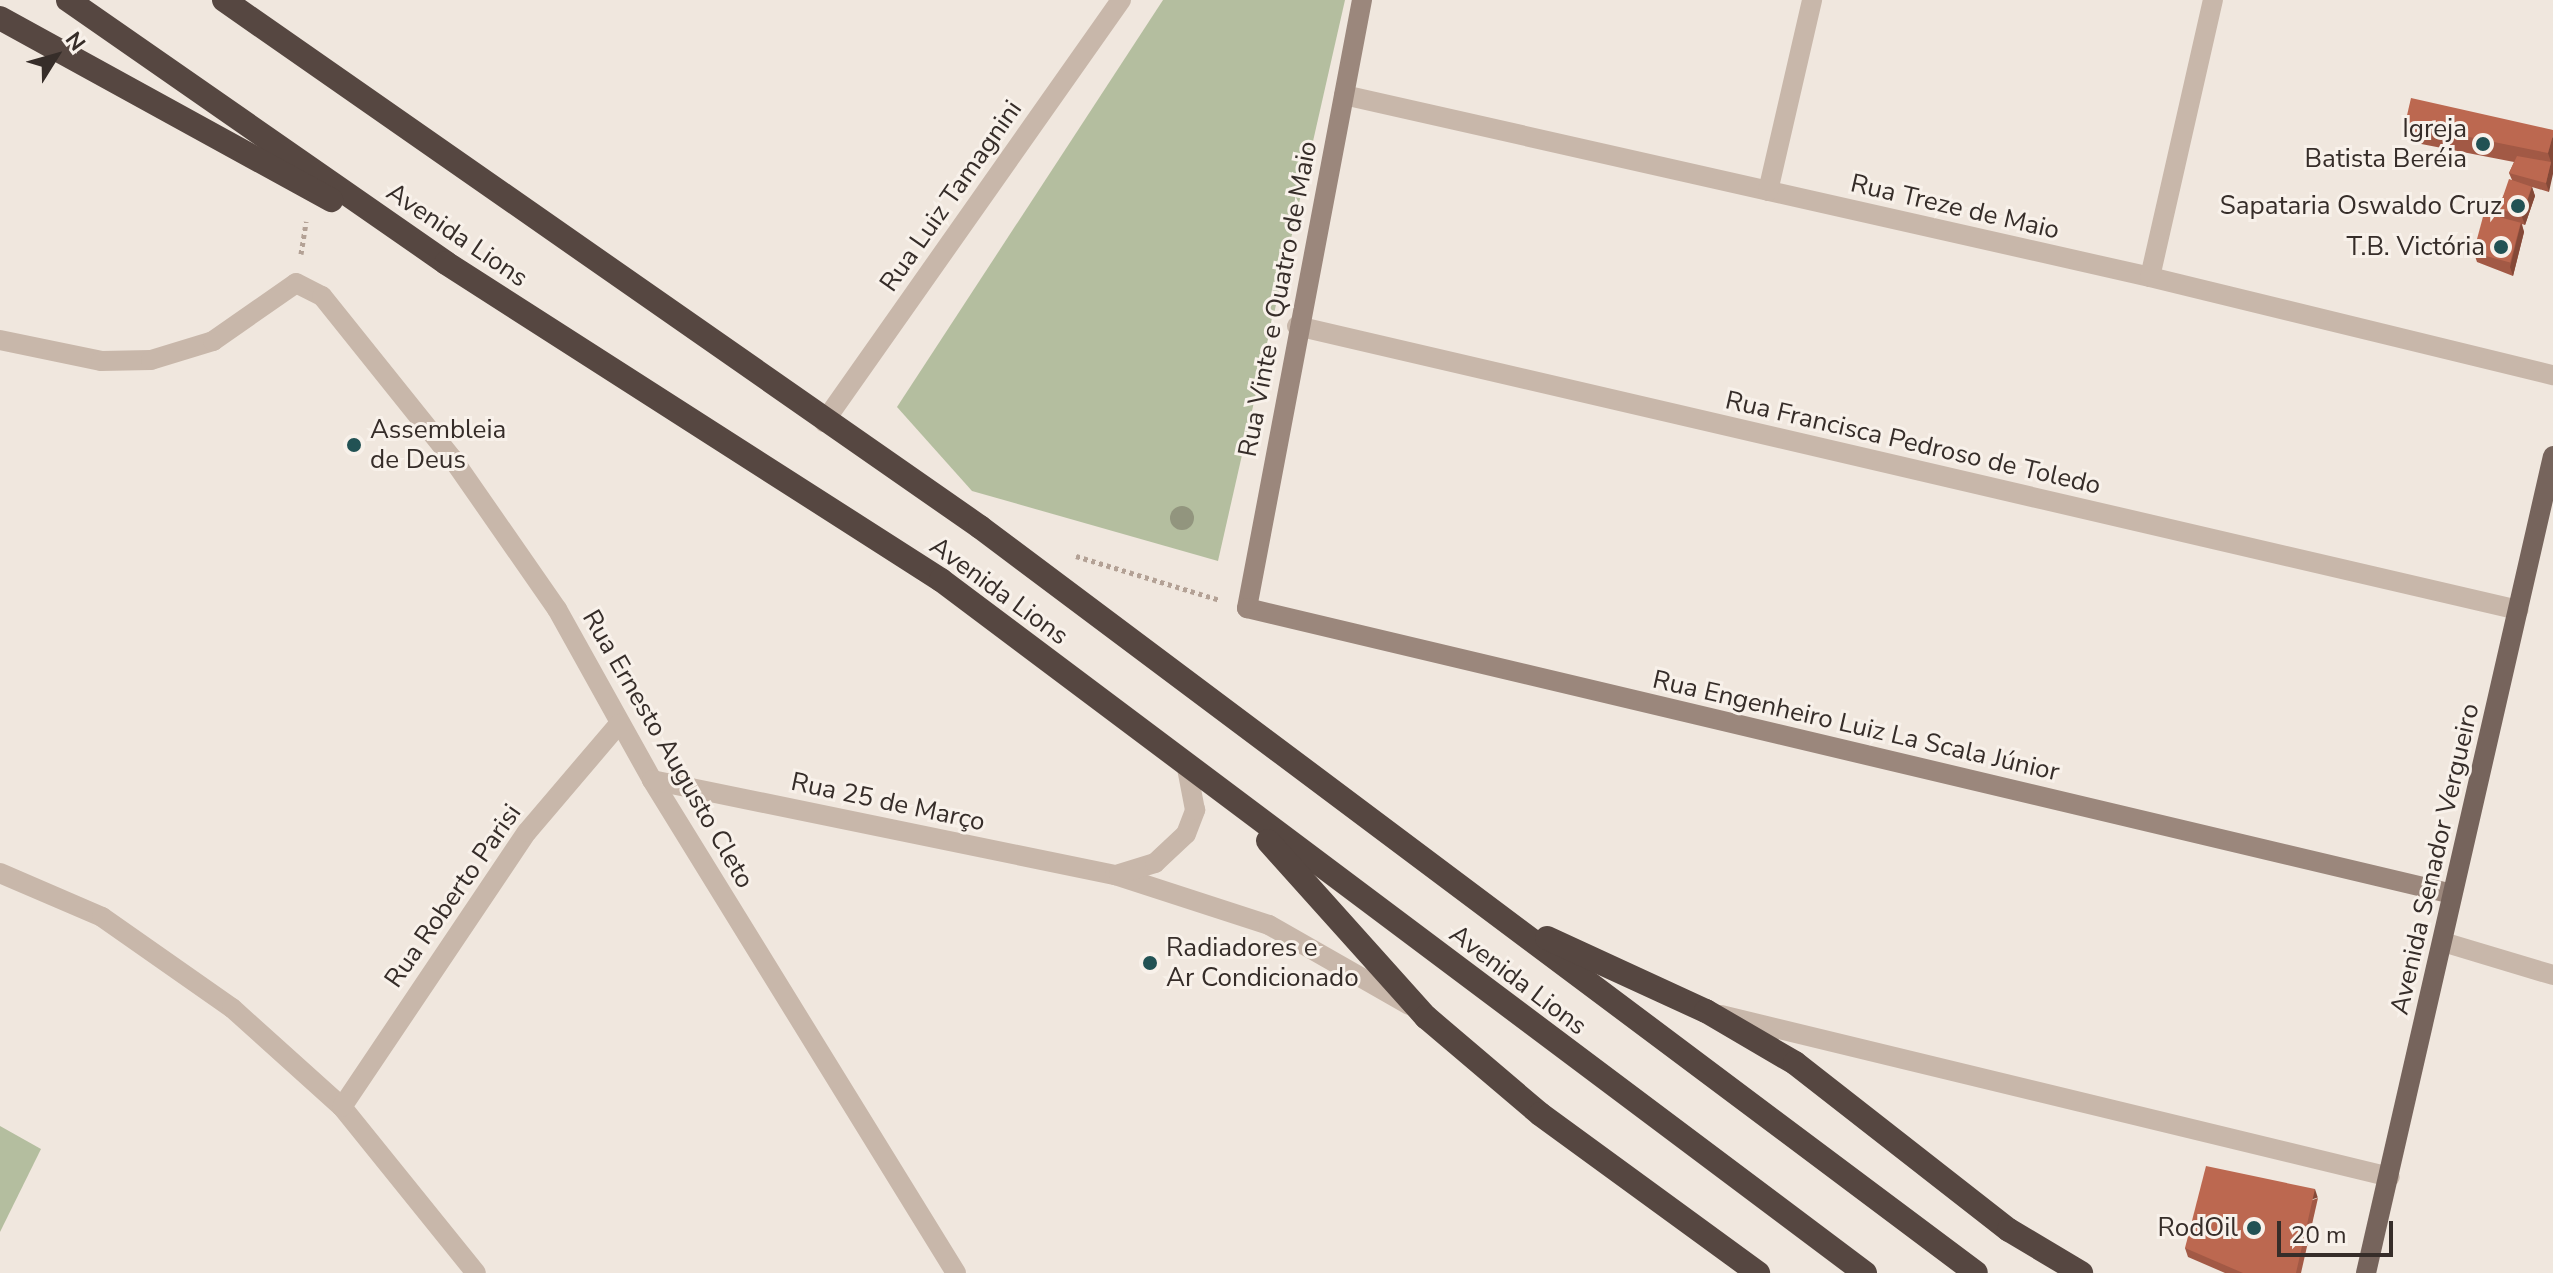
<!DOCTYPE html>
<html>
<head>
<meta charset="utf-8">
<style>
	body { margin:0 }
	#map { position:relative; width:2553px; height:1273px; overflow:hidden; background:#f0e7de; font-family:"Nunito Sans",sans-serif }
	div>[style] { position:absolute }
	.green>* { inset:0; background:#b4be9f }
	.path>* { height:5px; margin-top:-2.5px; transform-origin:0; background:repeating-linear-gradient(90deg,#b3a195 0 4px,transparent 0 8px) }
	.street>* { height:20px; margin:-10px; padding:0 10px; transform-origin:10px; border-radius:10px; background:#c8b7aa }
	.secondary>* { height:20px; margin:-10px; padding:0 10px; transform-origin:10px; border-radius:10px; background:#9b877c }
	.primary>* { height:20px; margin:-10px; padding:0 10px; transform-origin:10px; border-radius:10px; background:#76645c }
	.highway>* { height:24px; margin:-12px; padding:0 12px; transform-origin:12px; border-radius:12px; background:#564741 }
	.trees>* { width:24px; height:24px; margin:-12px; border-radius:50%; background:#92957e }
	.wall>* { inset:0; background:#a25945 }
	.shaded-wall>* { inset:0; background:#844938; transform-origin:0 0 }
	.building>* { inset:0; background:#bc6850; transform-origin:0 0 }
	.dots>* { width:22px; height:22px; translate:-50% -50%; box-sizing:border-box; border:4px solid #f8f1ea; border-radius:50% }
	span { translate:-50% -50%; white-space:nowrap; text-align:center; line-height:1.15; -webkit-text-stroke:6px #f8f1ea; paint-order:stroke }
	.poi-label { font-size:26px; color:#362d29 }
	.right { translate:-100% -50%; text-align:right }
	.left { translate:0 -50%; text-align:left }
	.street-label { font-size:26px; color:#362d29 }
	.north { position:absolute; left:16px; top:16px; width:80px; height:80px; -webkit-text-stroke:6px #f8f1ea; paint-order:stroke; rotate:53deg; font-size:22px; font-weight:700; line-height:32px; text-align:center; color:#362d29 }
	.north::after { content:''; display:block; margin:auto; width:28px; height:36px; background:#362d29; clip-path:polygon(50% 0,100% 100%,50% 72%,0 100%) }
	.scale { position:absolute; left:2277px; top:1221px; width:116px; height:36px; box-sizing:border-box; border:4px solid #362d29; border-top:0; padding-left:10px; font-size:24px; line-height:28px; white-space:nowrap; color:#362d29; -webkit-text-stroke:6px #f8f1ea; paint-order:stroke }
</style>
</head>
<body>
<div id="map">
	<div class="green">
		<i style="clip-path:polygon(1163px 0,1345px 0,1218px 561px,972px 491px,897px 407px)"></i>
		<i style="clip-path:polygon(0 1126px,41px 1149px,0 1232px)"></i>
	</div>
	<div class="path">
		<i style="left:301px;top:254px;width:33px;rotate:-81deg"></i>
		<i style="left:1076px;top:556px;width:151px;rotate:17deg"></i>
	</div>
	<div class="street">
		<i style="left:1344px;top:95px;width:826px;rotate:12.72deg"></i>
		<i style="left:2150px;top:277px;width:415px;rotate:13.7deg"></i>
		<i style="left:1768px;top:191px;width:196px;rotate:-77deg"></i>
		<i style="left:2150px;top:277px;width:284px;rotate:-77.2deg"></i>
		<i style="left:1297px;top:326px;width:1254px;rotate:13.09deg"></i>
		<i style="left:0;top:340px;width:103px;rotate:11.7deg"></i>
		<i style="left:101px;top:361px;width:50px;rotate:-1.1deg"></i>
		<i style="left:151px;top:360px;width:65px;rotate:-17deg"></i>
		<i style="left:213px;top:341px;width:101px;rotate:-34.9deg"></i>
		<i style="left:296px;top:283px;width:29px;rotate:27deg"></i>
		<i style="left:322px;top:296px;width:208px;rotate:51.3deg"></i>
		<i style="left:452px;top:458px;width:184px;rotate:55.2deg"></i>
		<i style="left:557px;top:609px;width:196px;rotate:60.9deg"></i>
		<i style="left:652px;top:780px;width:579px;rotate:58.34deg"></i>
		<i style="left:824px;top:422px;width:516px;rotate:-54.86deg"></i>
		<i style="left:652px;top:780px;width:473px;rotate:11.6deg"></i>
		<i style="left:1115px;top:875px;width:162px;rotate:18deg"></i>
		<i style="left:1269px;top:925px;width:161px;rotate:29.7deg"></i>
		<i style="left:0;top:873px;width:111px;rotate:23.3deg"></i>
		<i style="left:102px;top:917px;width:159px;rotate:35deg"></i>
		<i style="left:232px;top:1008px;width:148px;rotate:42deg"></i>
		<i style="left:342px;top:1107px;width:213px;rotate:51.1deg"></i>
		<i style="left:1119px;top:874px;width:38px;rotate:-17deg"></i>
		<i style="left:1155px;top:863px;width:42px;rotate:-43.1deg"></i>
		<i style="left:1186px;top:834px;width:26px;rotate:-69deg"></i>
		<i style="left:1195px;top:810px;width:43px;rotate:-100.8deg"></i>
		<i style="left:2443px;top:942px;width:115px;rotate:16.7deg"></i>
		<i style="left:1721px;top:1015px;width:688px;rotate:13.61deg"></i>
		<i style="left:342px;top:1107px;width:331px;rotate:-56.1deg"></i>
		<i style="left:527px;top:832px;width:142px;rotate:-49.6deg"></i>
	</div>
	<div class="secondary">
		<i style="left:1362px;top:0;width:619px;rotate:100.71deg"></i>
		<i style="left:1247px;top:608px;width:1238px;rotate:13.35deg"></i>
	</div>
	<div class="primary">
		<i style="left:2366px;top:1273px;width:838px;rotate:-77.11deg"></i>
	</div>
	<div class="highway">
		<i style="left:68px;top:0;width:460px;rotate:34.8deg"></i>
		<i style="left:446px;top:263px;width:588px;rotate:32.64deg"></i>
		<i style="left:941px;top:580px;width:1155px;rotate:36.87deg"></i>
		<i style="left:224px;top:0;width:922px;rotate:34.88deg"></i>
		<i style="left:980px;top:527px;width:1244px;rotate:36.83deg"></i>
		<i style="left:0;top:18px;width:378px;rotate:28.8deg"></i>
		<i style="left:1268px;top:841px;width:237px;rotate:48.1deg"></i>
		<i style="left:1426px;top:1017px;width:150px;rotate:40.4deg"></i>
		<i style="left:1540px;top:1114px;width:270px;rotate:36.1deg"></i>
		<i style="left:1547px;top:938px;width:175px;rotate:24.7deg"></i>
		<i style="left:1706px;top:1011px;width:103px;rotate:30.3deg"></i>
		<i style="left:1795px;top:1063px;width:271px;rotate:38deg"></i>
		<i style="left:2009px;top:1230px;width:84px;rotate:30.8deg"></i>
	</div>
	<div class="trees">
		<i style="left:1182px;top:518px"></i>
	</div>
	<div class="wall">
		<i style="clip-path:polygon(2405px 124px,2553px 130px,2549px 192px,2532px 187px,2535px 196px,2525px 225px,2522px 224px,2524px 232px,2513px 276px,2477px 262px,2474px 253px,2500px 217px,2497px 208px,2512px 180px,2509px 173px,2514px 162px,2411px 142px)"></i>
		<i style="clip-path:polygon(2318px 1198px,2301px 1273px,2225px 1273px,2188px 1257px,2185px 1248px)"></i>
	</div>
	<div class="shaded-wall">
		<i style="clip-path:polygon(2553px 135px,2553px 174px,2549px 192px,2546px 183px,2551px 162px,2548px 153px)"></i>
		<i style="clip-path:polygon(2532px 187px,2535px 196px,2525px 225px,2522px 217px)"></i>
		<i style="clip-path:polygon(2521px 223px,2524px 232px,2513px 276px,2510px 267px)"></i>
		<i style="left:2315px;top:1189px;width:9px;height:86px;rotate:72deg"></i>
	</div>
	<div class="building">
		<i style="clip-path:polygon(2411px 98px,2553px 130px,2553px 135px,2548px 153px,2405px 124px)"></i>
		<i style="clip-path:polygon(2517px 156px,2551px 162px,2546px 183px,2509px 173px)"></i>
		<i style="left:2509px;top:179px;width:24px;height:31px;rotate:19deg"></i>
		<i style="left:2484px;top:213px;width:38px;height:41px;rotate:15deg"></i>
		<i style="clip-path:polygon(2206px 1166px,2315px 1189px,2296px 1273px,2243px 1273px,2185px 1248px)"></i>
	</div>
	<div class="dots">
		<i style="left:2483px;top:144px;background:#225254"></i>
		<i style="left:2518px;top:206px;background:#225254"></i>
		<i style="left:2501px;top:247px;background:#225254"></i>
		<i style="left:354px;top:445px;background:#225254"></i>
		<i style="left:1150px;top:963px;background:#225254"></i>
		<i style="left:2254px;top:1228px;background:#225254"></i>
	</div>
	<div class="poi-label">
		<span class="right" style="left:2467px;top:144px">Igreja<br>Batista Beréia</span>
		<span class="right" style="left:2502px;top:206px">Sapataria Oswaldo Cruz</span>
		<span class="right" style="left:2485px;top:247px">T.B. Victória</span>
		<span class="left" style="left:370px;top:445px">Assembleia<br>de Deus</span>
		<span class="left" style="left:1166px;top:963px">Radiadores e<br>Ar Condicionado</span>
		<span class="right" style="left:2238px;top:1228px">RodOil</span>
	</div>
	<div class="street-label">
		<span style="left:951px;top:196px;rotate:-55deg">Rua Luiz Tamagnini</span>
		<span style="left:1955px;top:207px;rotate:13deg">Rua Treze de Maio</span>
		<span style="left:457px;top:235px;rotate:34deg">Avenida Lions</span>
		<span style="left:1278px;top:299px;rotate:-79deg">Rua Vinte e Quatro de Maio</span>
		<span style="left:1913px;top:443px;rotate:13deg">Rua Francisca Pedroso de Toledo</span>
		<span style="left:999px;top:591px;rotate:36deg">Avenida Lions</span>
		<span style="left:1856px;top:726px;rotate:13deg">Rua Engenheiro Luiz La Scala Júnior</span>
		<span style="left:668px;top:749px;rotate:60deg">Rua Ernesto Augusto Cleto</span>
		<span style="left:888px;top:802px;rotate:12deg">Rua 25 de Março</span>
		<span style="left:2435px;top:859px;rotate:-77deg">Avenida Senador Vergueiro</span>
		<span style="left:453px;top:896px;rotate:-55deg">Rua Roberto Parisi</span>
		<span style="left:1518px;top:980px;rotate:37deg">Avenida Lions</span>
	</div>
	<div class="north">N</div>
	<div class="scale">20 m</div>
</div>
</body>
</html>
